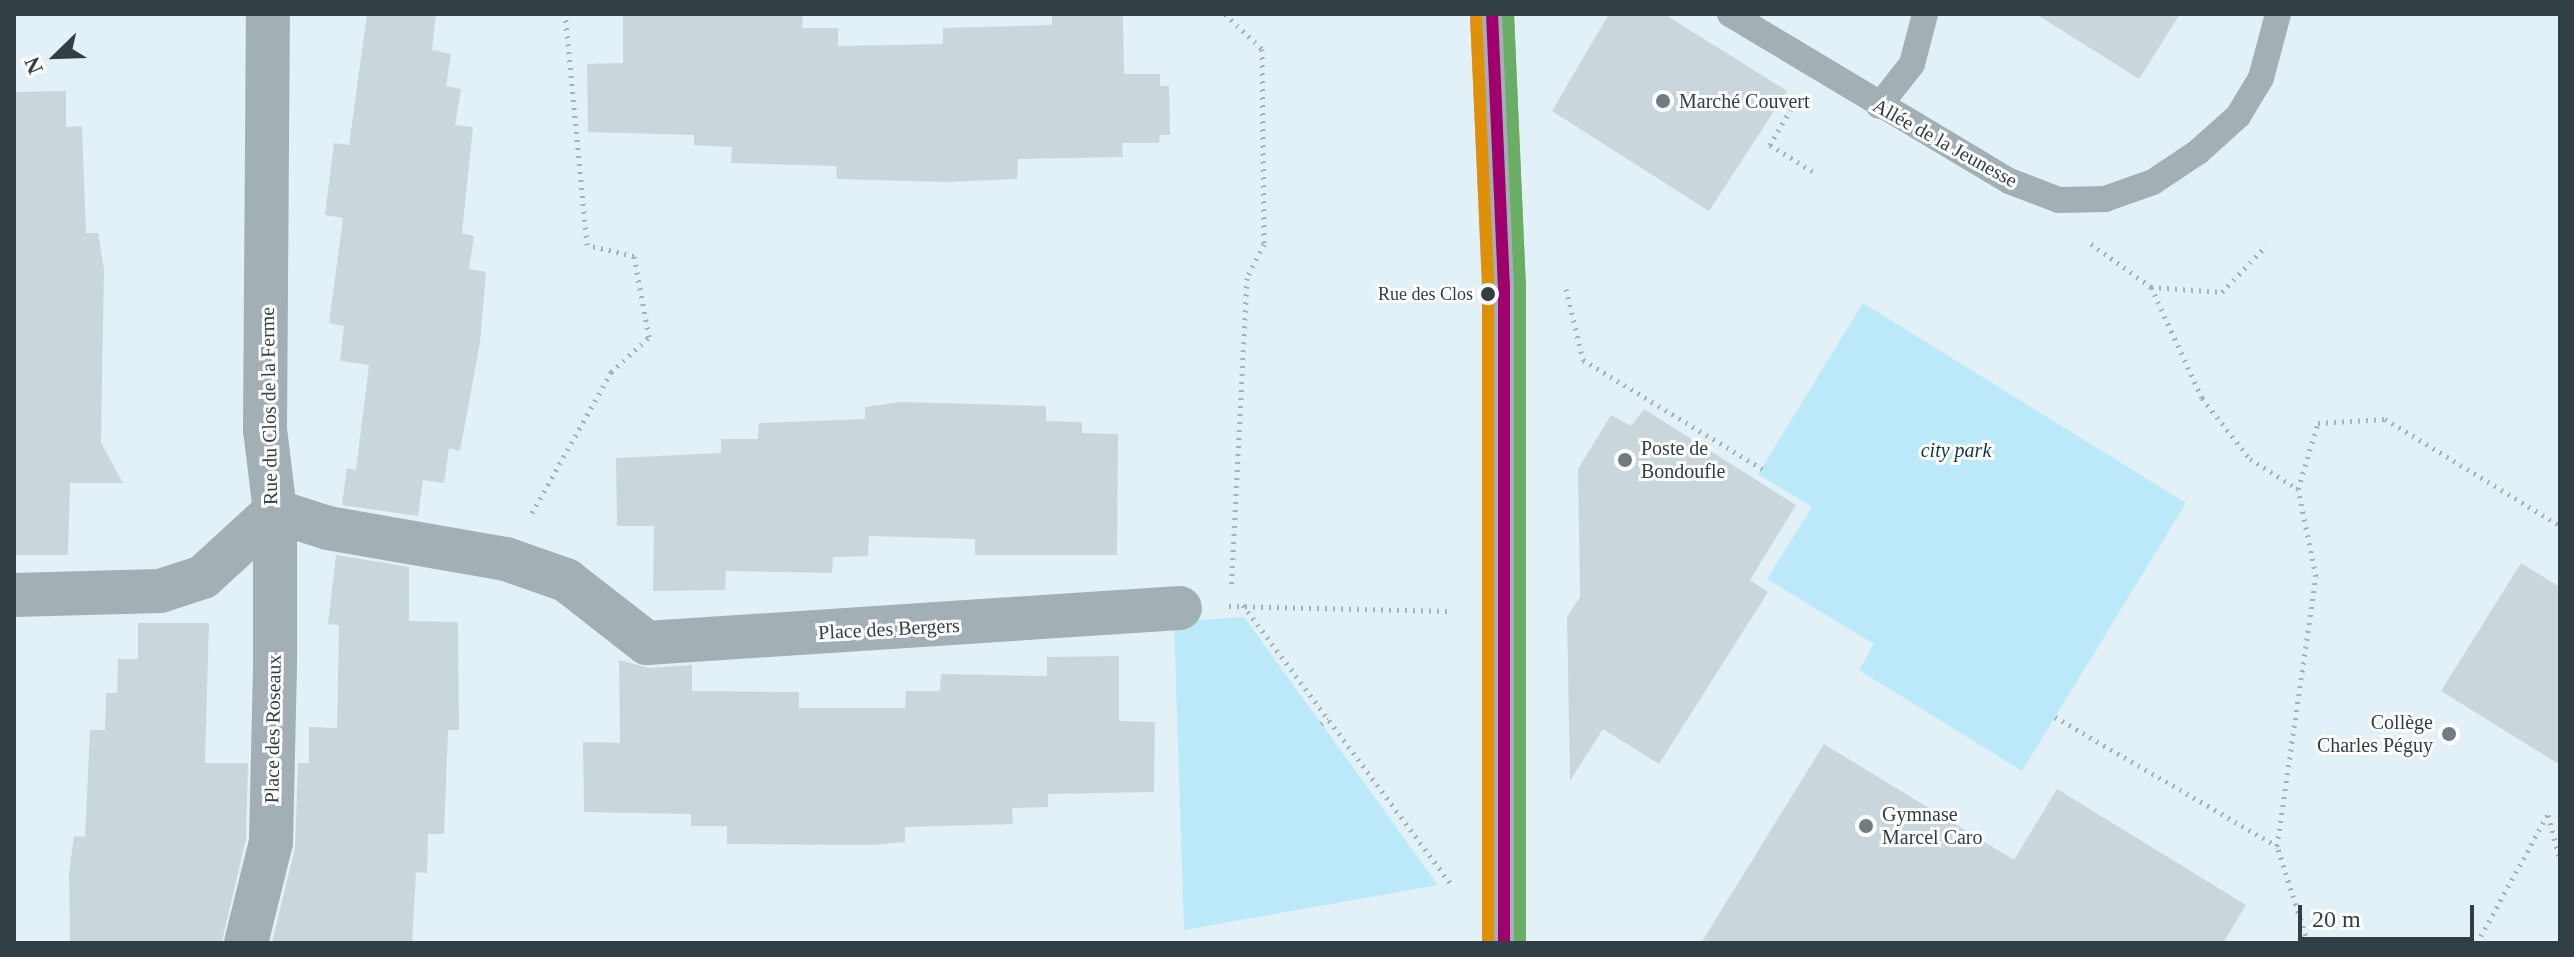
<!DOCTYPE html>
<html>
<head>
<meta charset="utf-8">
<style>
	body { margin:0 }
	#map { position:relative; width:2574px; height:957px; overflow:hidden; background:#e1f1f7; font-family:Georgia,serif }
	div>[style] { position:absolute }
	.green>* { inset:0; background:#bce9f9 }
	.building>* { inset:0; background:#c9d7dc }
	.path>* { height:5px; margin-top:-2.5px; transform-origin:0; background:repeating-linear-gradient(90deg,#a5b2b6 0 2px,transparent 0 8px) }
	.lane>* { height:26px; margin:-13px; padding:0 13px; transform-origin:13px; border-radius:13px; background:#a2b0b6 }
	.street>* { height:44px; margin:-22px; padding:0 22px; transform-origin:22px; border-radius:22px; background:#a2b0b6 }
	.bus-1>* { height:12px; margin:-6px; padding:0 6px; transform-origin:6px; border-radius:6px; background:#a0006e }
	.bus-2>* { height:12px; margin:-6px; padding:0 6px; transform-origin:6px; border-radius:6px; background:#e09007 }
	.bus-3>* { height:12px; margin:-6px; padding:0 6px; transform-origin:6px; border-radius:6px; background:#6aad65 }
	.dots>* { width:22px; height:22px; translate:-50% -50%; box-sizing:border-box; border:4px solid #fff; border-radius:50% }
	span { translate:-50% -50%; white-space:nowrap; text-align:center; line-height:1.15; -webkit-text-stroke:6px #fff; paint-order:stroke }
	.bus-label { font-size:18px; color:#313f44 }
	.right { translate:-100% -50%; text-align:right }
	.poi-label { font-size:20px; color:#313f44 }
	.left { translate:0 -50%; text-align:left }
	.street-label { font-size:20px; color:#313f44 }
	.park-label { font-size:20px; color:#083947; font-style:italic }
	.frame { position:absolute; inset:0; border:16px solid #313f44; pointer-events:none }
	.north { position:absolute; left:16px; top:16px; width:80px; height:80px; -webkit-text-stroke:6px #fff; paint-order:stroke; rotate:247deg; font-size:22px; font-weight:700; line-height:32px; text-align:center; color:#313f44 }
	.north::after { content:''; display:block; margin:auto; width:28px; height:36px; background:#313f44; clip-path:polygon(50% 0,100% 100%,50% 72%,0 100%) }
	.scale { position:absolute; left:2298px; top:905px; width:176px; height:36px; box-sizing:border-box; border:4px solid #313f44; border-top:0; padding-left:10px; font-size:24px; line-height:28px; white-space:nowrap; color:#313f44; -webkit-text-stroke:6px #fff; paint-order:stroke }
</style>
</head>
<body>
<div id="map">
	<div class="green">
		<i style="clip-path:polygon(1863px 303px,2186px 503px,2022px 771px,1859px 670px,1874px 644px,1767px 579px,1812px 507px,1758px 474px)"></i>
		<i style="clip-path:polygon(1244px 617px,1438px 885px,1184px 930px,1174px 622px)"></i>
	</div>
	<div class="building">
		<i style="clip-path:polygon(367px 14px,436px 14px,432px 50px,451px 54px,446px 86px,461px 89px,455px 125px,473px 127px,462px 233px,474px 236px,469px 269px,486px 272px,480px 342px,460px 451px,449px 448px,444px 483px,423px 480px,418px 516px,342px 505px,347px 468px,356px 470px,369px 365px,340px 361px,344px 326px,329px 323px,343px 218px,325px 215px,334px 143px,349px 145px)"></i>
		<i style="clip-path:polygon(623px 14px,803px 14px,802px 28px,838px 28px,838px 46px,943px 44px,943px 28px,1052px 25px,1052px 14px,1123px 14px,1124px 74px,1160px 74px,1160px 86px,1169px 86px,1170px 135px,1160px 135px,1159px 143px,1122px 143px,1123px 157px,1018px 159px,1017px 179px,946px 182px,837px 179px,836px 166px,731px 163px,732px 147px,694px 145px,694px 135px,588px 132px,587px 64px,623px 63px)"></i>
		<i style="clip-path:polygon(1609px 14px,1664px 14px,1787px 91px,1709px 211px,1552px 111px)"></i>
		<i style="clip-path:polygon(2036px 14px,2180px 14px,2139px 79px)"></i>
		<i style="clip-path:polygon(66px 91px,66px 127px,82px 126px,86px 233px,98px 233px,104px 269px,101px 443px,123px 483px,70px 483px,68px 555px,14px 555px,14px 92px)"></i>
		<i style="clip-path:polygon(901px 402px,1046px 406px,1046px 421px,1082px 422px,1082px 433px,1118px 434px,1117px 555px,975px 555px,975px 539px,869px 536px,868px 556px,833px 557px,832px 573px,726px 571px,725px 590px,653px 591px,654px 526px,617px 526px,616px 458px,721px 453px,721px 439px,758px 439px,759px 423px,865px 419px,865px 407px)"></i>
		<i style="clip-path:polygon(1644px 409px,1796px 505px,1750px 580px,1768px 592px,1659px 764px,1603px 729px,1570px 781px,1567px 617px,1580px 597px,1578px 469px,1611px 415px,1631px 426px)"></i>
		<i style="clip-path:polygon(336px 555px,409px 567px,409px 621px,458px 622px,459px 730px,448px 730px,444px 834px,428px 834px,427px 873px,416px 872px,412px 943px,272px 942px,295px 848px,298px 763px,309px 763px,309px 727px,337px 728px,339px 625px,328px 624px)"></i>
		<i style="clip-path:polygon(2521px 563px,2560px 587px,2560px 765px,2441px 691px)"></i>
		<i style="clip-path:polygon(138px 623px,209px 623px,205px 763px,248px 763px,246px 839px,222px 941px,70px 943px,69px 873px,74px 836px,85px 837px,90px 730px,105px 730px,106px 693px,117px 693px,118px 659px,138px 659px)"></i>
		<i style="clip-path:polygon(1119px 656px,1119px 721px,1155px 722px,1154px 792px,1048px 794px,1048px 807px,1012px 808px,1013px 824px,905px 827px,905px 842px,871px 845px,727px 844px,727px 826px,691px 826px,691px 814px,584px 812px,583px 742px,620px 743px,619px 660px,649px 668px,692px 665px,692px 691px,799px 692px,799px 708px,905px 708px,906px 691px,940px 691px,941px 674px,1047px 676px,1047px 657px)"></i>
		<i style="clip-path:polygon(1824px 744px,2014px 860px,2057px 789px,2246px 905px,2223px 943px,1701px 943px)"></i>
	</div>
	<div class="path">
		<i style="left:1225px;top:14px;width:51px;rotate:43.4deg"></i>
		<i style="left:1262px;top:49px;width:195px;rotate:89.4deg"></i>
		<i style="left:1264px;top:244px;width:38px;rotate:117deg"></i>
		<i style="left:1247px;top:278px;width:311px;rotate:92.9deg"></i>
		<i style="left:1795px;top:102px;width:50px;rotate:120.2deg"></i>
		<i style="left:1770px;top:145px;width:55px;rotate:31.7deg"></i>
		<i style="left:2091px;top:244px;width:74px;rotate:35.6deg"></i>
		<i style="left:2151px;top:287px;width:122px;rotate:65.3deg"></i>
		<i style="left:2202px;top:398px;width:78px;rotate:51.8deg"></i>
		<i style="left:2250px;top:459px;width:57px;rotate:32deg"></i>
		<i style="left:2151px;top:287px;width:71px;rotate:4deg"></i>
		<i style="left:2222px;top:292px;width:64px;rotate:-46.3deg"></i>
		<i style="left:1566px;top:289px;width:73px;rotate:76.5deg"></i>
		<i style="left:1583px;top:360px;width:210px;rotate:31.3deg"></i>
		<i style="left:532px;top:513px;width:162px;rotate:-60.7deg"></i>
		<i style="left:611px;top:372px;width:52px;rotate:-42.6deg"></i>
		<i style="left:649px;top:337px;width:82px;rotate:-100.5deg"></i>
		<i style="left:634px;top:256px;width:48px;rotate:-166.8deg"></i>
		<i style="left:587px;top:245px;width:232px;rotate:-95.4deg"></i>
		<i style="left:1243px;top:605px;width:347px;rotate:53.3deg"></i>
		<i style="left:1229px;top:606px;width:222px;rotate:1.3deg"></i>
		<i style="left:2055px;top:717px;width:257px;rotate:30.2deg"></i>
		<i style="left:1321px;top:724px;width:9px;rotate:-32deg"></i>
		<i style="left:2548px;top:815px;width:47px;rotate:75.1deg"></i>
		<i style="left:2308px;top:943px;width:102px;rotate:-107.7deg"></i>
		<i style="left:2277px;top:846px;width:273px;rotate:-81.8deg"></i>
		<i style="left:2316px;top:576px;width:89px;rotate:-101.7deg"></i>
		<i style="left:2298px;top:489px;width:69px;rotate:-73.1deg"></i>
		<i style="left:2318px;top:423px;width:67px;rotate:-3.4deg"></i>
		<i style="left:2385px;top:419px;width:205px;rotate:31.4deg"></i>
		<i style="left:2477px;top:943px;width:147px;rotate:-61.2deg"></i>
	</div>
	<div class="lane">
		<i style="left:1730px;top:14px;width:325px;rotate:30.9deg"></i>
		<i style="left:2009px;top:181px;width:53px;rotate:20.8deg"></i>
		<i style="left:2059px;top:200px;width:46px;rotate:-1.2deg"></i>
		<i style="left:2105px;top:199px;width:51px;rotate:-19.5deg"></i>
		<i style="left:2153px;top:182px;width:54px;rotate:-33.7deg"></i>
		<i style="left:2198px;top:152px;width:54px;rotate:-42deg"></i>
		<i style="left:2238px;top:116px;width:44px;rotate:-58.8deg"></i>
		<i style="left:2261px;top:78px;width:66px;rotate:-75.1deg"></i>
		<i style="left:1879px;top:106px;width:53px;rotate:-51.8deg"></i>
		<i style="left:1912px;top:64px;width:52px;rotate:-75.4deg"></i>
	</div>
	<div class="street">
		<i style="left:1492px;top:14px;width:270px;rotate:87.5deg"></i>
		<i style="left:1504px;top:284px;width:659px;rotate:90deg"></i>
		<i style="left:275px;top:511px;width:56px;rotate:17.8deg"></i>
		<i style="left:328px;top:528px;width:181px;rotate:9.9deg"></i>
		<i style="left:506px;top:559px;width:64px;rotate:19.3deg"></i>
		<i style="left:566px;top:580px;width:103px;rotate:37.9deg"></i>
		<i style="left:647px;top:643px;width:534px;rotate:-3.76deg"></i>
		<i style="left:14px;top:595px;width:146px;rotate:-1.6deg"></i>
		<i style="left:160px;top:591px;width:45px;rotate:-18deg"></i>
		<i style="left:203px;top:577px;width:98px;rotate:-42.5deg"></i>
		<i style="left:246px;top:943px;width:104px;rotate:-76.1deg"></i>
		<i style="left:271px;top:842px;width:180px;rotate:-88.7deg"></i>
		<i style="left:275px;top:662px;width:151px;rotate:-90deg"></i>
		<i style="left:275px;top:511px;width:82px;rotate:-97deg"></i>
		<i style="left:265px;top:430px;width:416px;rotate:-89.6deg"></i>
	</div>
	<div class="bus-1">
		<i style="left:1492px;top:14px;width:270px;rotate:87.5deg"></i>
		<i style="left:1504px;top:284px;width:659px;rotate:90deg"></i>
	</div>
	<div class="bus-2">
		<i style="left:1476px;top:15px;width:269px;rotate:87.4deg"></i>
		<i style="left:1488px;top:284px;width:659px;rotate:90deg"></i>
	</div>
	<div class="bus-3">
		<i style="left:1508px;top:14px;width:270px;rotate:87.5deg"></i>
		<i style="left:1520px;top:284px;width:659px;rotate:90deg"></i>
	</div>
	<div class="dots">
		<i style="left:1663px;top:101px;background:#6f7d83"></i>
		<i style="left:1488px;top:294px;background:#313f44"></i>
		<i style="left:1625px;top:460px;background:#6f7d83"></i>
		<i style="left:2449px;top:734px;background:#6f7d83"></i>
		<i style="left:1866px;top:826px;background:#6f7d83"></i>
	</div>
	<div class="bus-label">
		<span class="right" style="left:1473px;top:294px">Rue des Clos</span>
	</div>
	<div class="poi-label">
		<span class="left" style="left:1679px;top:101px">Marché Couvert</span>
		<span class="left" style="left:1641px;top:460px">Poste de<br>Bondoufle</span>
		<span class="right" style="left:2433px;top:734px">Collège<br>Charles Péguy</span>
		<span class="left" style="left:1882px;top:826px">Gymnase<br>Marcel Caro</span>
	</div>
	<div class="street-label">
		<span style="left:1945px;top:143px;rotate:29deg">Allée de la Jeunesse</span>
		<span style="left:269px;top:406px;rotate:-91deg">Rue du Clos de la Ferme</span>
		<span style="left:889px;top:629px;rotate:-3deg">Place des Bergers</span>
		<span style="left:273px;top:729px;rotate:-89deg">Place des Roseaux</span>
	</div>
	<div class="park-label">
		<span style="left:1956px;top:450px">city park</span>
	</div>
	<div class="frame"></div>
	<div class="north">N</div>
	<div class="scale">20 m</div>
</div>
</body>
</html>
